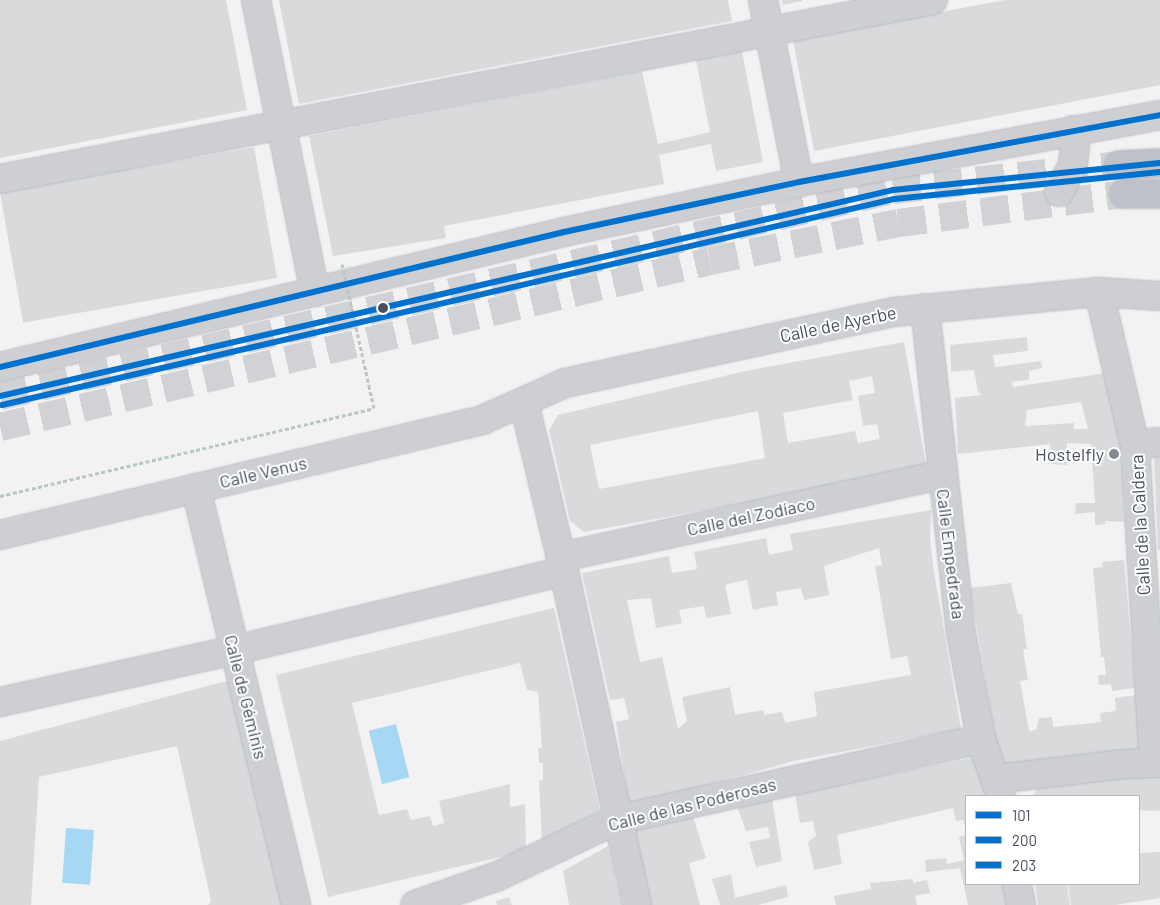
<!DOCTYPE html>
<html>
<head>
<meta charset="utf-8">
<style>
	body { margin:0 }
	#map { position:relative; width:1160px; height:905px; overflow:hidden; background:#f2f2f2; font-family:Barlow,sans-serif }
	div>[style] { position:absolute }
	.water>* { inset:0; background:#a7d8f3; transform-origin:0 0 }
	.building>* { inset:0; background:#d9dadc; transform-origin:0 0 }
	.highway-tunnel>* { height:28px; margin-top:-14px; transform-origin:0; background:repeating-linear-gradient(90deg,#d0d2d5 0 28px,transparent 0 42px) }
	.path>* { height:3px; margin-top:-1.5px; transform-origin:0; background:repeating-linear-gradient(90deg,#b9c7c4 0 4px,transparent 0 6.5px) }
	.roads { filter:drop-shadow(0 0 1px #b6bac2) drop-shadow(0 0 1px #b6bac2) }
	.minor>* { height:28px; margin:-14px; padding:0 14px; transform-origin:14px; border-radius:14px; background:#cdcfd3 }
	.highway>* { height:28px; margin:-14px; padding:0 14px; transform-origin:14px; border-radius:14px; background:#bec2c8 }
	.path-bridge>* { height:3px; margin-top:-1.5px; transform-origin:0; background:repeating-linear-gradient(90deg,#b9c7c4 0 4px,transparent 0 6.5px) }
	.bus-1>* { height:6px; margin:-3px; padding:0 3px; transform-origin:3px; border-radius:3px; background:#0072ce }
	.bus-2>* { height:6px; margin:-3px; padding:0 3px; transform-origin:3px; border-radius:3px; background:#0072ce }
	.bus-3>* { height:6px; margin:-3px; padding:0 3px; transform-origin:3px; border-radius:3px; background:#0072ce }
	.dots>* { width:14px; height:14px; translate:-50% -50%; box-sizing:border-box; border:2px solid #fff; border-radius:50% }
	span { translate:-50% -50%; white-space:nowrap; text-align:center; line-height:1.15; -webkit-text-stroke:4px #fff; paint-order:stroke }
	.street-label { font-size:18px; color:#475060 }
	.poi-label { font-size:18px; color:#475060 }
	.right { translate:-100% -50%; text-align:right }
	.legend { position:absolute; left:965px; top:795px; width:175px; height:90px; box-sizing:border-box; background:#fff; border:1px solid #b5b9bf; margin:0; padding:6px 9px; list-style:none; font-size:15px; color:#475060 }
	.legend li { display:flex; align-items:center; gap:10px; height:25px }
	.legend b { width:25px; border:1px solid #b5b9bf }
</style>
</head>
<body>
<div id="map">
	<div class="water">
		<i style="left:396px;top:724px;width:55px;height:28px;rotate:76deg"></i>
		<i style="left:66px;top:828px;width:28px;height:55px;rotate:4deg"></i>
	</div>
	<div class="building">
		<i style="clip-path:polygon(0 0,226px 0,247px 110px,0 158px)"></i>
		<i style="clip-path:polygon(279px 0,728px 0,732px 21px,299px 104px)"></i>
		<i style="clip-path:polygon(782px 0,802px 0,802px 1px,783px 5px)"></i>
		<i style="clip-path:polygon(1005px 0,1160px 0,1160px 85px,814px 151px,793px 40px)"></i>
		<i style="clip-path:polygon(742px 51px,763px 162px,716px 171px,711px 144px,659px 155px,664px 184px,444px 226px,446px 238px,333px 256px,309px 136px,642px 71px,658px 144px,710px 132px,696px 60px)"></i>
		<i style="left:254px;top:147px;width:133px;height:258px;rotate:80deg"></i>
		<i style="clip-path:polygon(evenodd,1027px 337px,1028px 351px,993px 355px,995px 367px,1041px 361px,1042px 368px,1029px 371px,1029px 380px,1012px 382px,1013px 387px,1106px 373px,1120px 424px,1124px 522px,1105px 521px,1105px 524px,1095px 525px,1095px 512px,1075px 514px,1076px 503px,1095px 503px,1091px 444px,1067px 443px,1067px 465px,1051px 464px,1050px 444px,958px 454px,955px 398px,982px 395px,978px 392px,974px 370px,951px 372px,950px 345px,1027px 337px,1081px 402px,1088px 429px,1074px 429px,1074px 423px,1025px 426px,1027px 410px,1081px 402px)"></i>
		<i style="clip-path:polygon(evenodd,904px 342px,927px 470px,584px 532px,570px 521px,549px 430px,558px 415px,750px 370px,904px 342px,872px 376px,875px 393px,858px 396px,863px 426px,877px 424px,880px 439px,858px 443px,855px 431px,788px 443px,783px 413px,853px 400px,849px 381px,872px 376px,904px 342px,758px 411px,765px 458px,599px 489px,590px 445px,758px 411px)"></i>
		<i style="clip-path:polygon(1160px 452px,1160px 550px,1158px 550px,1154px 454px)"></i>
		<i style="clip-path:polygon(evenodd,931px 510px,930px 539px,934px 572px,961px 729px,794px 761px,629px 807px,616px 722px,629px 719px,624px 698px,610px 700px,582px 573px,669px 556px,672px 573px,697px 569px,694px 552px,766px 538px,769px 555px,793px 550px,790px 534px,931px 510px,879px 548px,882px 565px,875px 566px,891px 659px,907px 656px,911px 675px,814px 692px,817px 716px,785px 723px,782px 712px,764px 715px,763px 710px,735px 715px,730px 687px,682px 697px,687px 721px,678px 729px,662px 657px,640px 662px,627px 600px,651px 598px,656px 628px,682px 623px,679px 610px,704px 606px,706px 618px,731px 614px,725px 585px,736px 582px,747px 580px,753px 610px,778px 605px,776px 592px,801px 588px,804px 600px,829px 595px,824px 566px,879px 548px)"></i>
		<i style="clip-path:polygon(1124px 560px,1135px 688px,1112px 691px,1111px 684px,1099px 685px,1098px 675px,1106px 675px,1104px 657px,1101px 657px,1093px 568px,1103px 567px,1102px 562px)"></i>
		<i style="clip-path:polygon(1011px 583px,1018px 614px,1022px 614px,1027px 649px,1023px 649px,1028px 680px,1020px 681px,1029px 731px,1036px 730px,1039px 718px,1052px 717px,1053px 727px,1101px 722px,1100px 713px,1116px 711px,1115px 698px,1136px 695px,1141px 750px,1000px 766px,970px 588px)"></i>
		<i style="clip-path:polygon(554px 608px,600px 811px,542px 842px,539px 781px,543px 780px,543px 763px,539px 763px,538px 748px,542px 748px,538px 692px,527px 690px,520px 663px,352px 703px,379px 815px,407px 809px,411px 820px,430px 816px,433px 826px,444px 823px,439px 801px,510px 784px,510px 807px,525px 804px,526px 851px,328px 897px,276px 675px)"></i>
		<i style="clip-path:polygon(230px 680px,283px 905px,208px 905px,211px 901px,177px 746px,39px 777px,31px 905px,0 905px,0 741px)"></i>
		<i style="clip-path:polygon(976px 757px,986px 796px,966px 796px,966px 831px,963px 820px,956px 821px,953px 808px,837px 835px,842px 864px,814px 870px,808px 842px,816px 836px,813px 821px,800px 823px,795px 794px)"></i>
		<i style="clip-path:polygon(1160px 774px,1160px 811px,1139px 810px,1139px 796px,1032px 796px,1039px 787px)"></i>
		<i style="clip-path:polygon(772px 799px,782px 861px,756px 867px,749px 842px,770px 838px,768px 827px,746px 831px,737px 806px)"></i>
		<i style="clip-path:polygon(693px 816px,706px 858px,689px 863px,700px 905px,650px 905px,630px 830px)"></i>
		<i style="clip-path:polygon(966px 835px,966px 884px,1009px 884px,1014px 905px,968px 905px,960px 868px,926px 872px,925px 860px,946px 858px,947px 864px,964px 860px,959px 837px)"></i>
		<i style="clip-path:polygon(608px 846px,621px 905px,569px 905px,563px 871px)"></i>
		<i style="clip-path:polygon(1160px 852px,1160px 898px,1115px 905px,1071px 905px,1068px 884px,1139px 884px,1139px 853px)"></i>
		<i style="clip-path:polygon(731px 874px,735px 898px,786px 885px,788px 897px,758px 905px,720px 905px,712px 879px)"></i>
		<i style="clip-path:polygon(913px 879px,913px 883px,927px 880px,930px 893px,915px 896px,917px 905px,836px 905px,834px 896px,871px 889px,870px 883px)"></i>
		<i style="clip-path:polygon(1035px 884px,1067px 884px,1070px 905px,1038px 905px)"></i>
		<i style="clip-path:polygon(509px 897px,512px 905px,497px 905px,496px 901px)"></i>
	</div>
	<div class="highway-tunnel">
		<i style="left:0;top:396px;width:916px;rotate:-12.99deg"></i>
		<i style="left:893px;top:190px;width:227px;rotate:-6.3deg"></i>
		<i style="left:0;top:427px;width:729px;rotate:-13.16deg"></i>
		<i style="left:710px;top:261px;width:192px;rotate:-11.4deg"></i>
		<i style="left:898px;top:223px;width:228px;rotate:-7.3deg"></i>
	</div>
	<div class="path">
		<i style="left:0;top:496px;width:384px;rotate:-13.2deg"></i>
		<i style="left:374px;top:408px;width:23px;rotate:-103deg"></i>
	</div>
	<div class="roads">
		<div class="minor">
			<i style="left:256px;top:0;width:298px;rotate:78.6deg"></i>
			<i style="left:763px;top:0;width:186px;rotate:78.8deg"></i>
			<i style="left:0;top:179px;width:950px;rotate:-10.86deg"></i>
			<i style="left:1059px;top:192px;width:31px;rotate:-63deg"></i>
			<i style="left:1073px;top:164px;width:18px;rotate:-84deg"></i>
			<i style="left:1075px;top:146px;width:16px;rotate:-101deg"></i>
			<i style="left:1099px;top:292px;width:157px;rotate:76.8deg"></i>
			<i style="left:1135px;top:445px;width:318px;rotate:86.6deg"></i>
			<i style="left:925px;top:308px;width:327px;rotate:83.7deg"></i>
			<i style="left:961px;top:633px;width:108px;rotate:79.3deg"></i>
			<i style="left:981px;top:739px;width:60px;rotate:70.7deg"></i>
			<i style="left:0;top:367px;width:580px;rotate:-13.46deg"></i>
			<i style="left:564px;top:232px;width:240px;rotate:-12deg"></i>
			<i style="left:799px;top:182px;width:367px;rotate:-10.5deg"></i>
			<i style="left:524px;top:402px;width:159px;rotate:76.6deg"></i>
			<i style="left:561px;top:557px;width:356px;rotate:77.7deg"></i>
			<i style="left:1135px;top:445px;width:25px;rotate:-7deg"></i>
			<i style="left:196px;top:488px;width:429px;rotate:76.5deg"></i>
			<i style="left:0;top:535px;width:496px;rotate:-13.4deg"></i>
			<i style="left:482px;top:420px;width:91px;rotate:-24deg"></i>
			<i style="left:565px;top:383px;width:337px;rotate:-12.2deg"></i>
			<i style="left:894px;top:312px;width:206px;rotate:-5.6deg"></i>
			<i style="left:1099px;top:292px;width:61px;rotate:3.8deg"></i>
			<i style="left:561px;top:557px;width:389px;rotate:-12.2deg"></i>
			<i style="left:0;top:702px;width:241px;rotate:-12.5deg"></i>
			<i style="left:235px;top:650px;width:338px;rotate:-13.5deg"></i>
			<i style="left:997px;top:779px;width:129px;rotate:-6.7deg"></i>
			<i style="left:1125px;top:764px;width:35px;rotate:-2deg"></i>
			<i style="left:1017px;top:884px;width:21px;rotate:79deg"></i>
			<i style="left:415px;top:905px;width:88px;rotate:-19.3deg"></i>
			<i style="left:498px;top:876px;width:131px;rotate:-25.4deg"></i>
			<i style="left:616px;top:820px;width:374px;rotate:-12.5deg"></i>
		</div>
		<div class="highway">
			<i style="left:1119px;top:165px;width:41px;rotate:-2.8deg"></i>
			<i style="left:1124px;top:194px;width:36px"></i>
		</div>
	</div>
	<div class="path-bridge">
		<i style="left:342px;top:264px;width:125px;rotate:77.5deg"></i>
	</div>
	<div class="bus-1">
		<i style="left:0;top:367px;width:580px;rotate:-13.46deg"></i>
		<i style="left:564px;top:232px;width:240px;rotate:-12deg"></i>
		<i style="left:799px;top:182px;width:367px;rotate:-10.5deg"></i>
	</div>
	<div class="bus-2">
		<i style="left:0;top:396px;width:916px;rotate:-12.99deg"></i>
		<i style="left:893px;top:190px;width:268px;rotate:-5.8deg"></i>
	</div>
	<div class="bus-3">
		<i style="left:2px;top:405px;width:915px;rotate:-13deg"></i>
		<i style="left:894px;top:199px;width:267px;rotate:-5.8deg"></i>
	</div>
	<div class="dots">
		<i style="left:383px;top:308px;background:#475060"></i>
		<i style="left:1114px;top:454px;background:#838993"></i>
	</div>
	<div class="street-label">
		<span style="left:838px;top:324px;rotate:-12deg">Calle de Ayerbe</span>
		<span style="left:263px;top:472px;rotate:-13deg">Calle Venus</span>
		<span style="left:751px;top:516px;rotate:-12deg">Calle del Zodíaco</span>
		<span style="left:1140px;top:525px;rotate:-93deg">Calle de la Caldera</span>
		<span style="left:951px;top:554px;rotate:83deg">Calle Empedrada</span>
		<span style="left:246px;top:697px;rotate:76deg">Calle de Géminis</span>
		<span style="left:692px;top:804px;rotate:-14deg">Calle de las Poderosas</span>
	</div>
	<div class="poi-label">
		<span class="right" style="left:1104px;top:454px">Hostelfly</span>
	</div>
	<ul class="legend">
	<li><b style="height:6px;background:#0072ce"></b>101</li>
	<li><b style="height:6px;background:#0072ce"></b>200</li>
	<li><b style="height:6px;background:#0072ce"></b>203</li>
	</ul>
</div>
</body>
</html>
